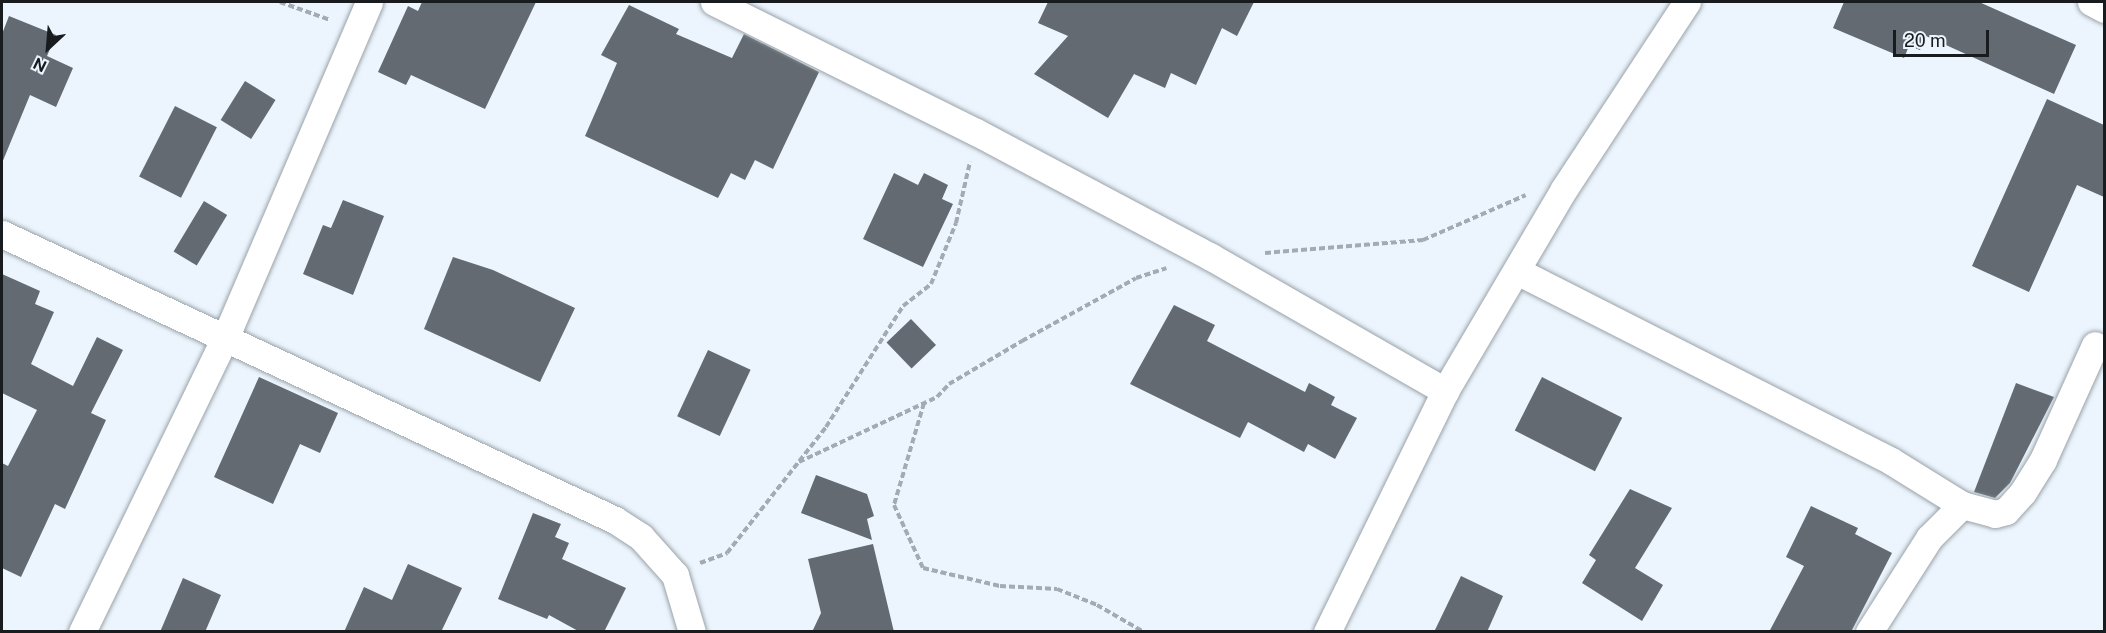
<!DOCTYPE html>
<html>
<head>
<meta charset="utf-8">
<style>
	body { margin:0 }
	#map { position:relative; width:2106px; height:633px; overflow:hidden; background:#ecf5fd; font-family:"Public Sans",sans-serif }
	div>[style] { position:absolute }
	.building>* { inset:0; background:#636a71; transform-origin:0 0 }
	.path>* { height:4px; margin-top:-2px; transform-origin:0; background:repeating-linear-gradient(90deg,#a3aab1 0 6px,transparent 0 9px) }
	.roads { filter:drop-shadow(0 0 2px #9aa2a9) drop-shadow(0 0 2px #9aa2a9) }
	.minor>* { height:27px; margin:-13.5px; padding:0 13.5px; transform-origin:13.5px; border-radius:13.5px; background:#fff }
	span { translate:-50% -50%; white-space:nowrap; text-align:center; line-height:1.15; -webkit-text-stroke:4.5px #ecf5fd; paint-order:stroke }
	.frame { position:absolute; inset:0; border:3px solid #191c1f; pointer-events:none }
	.north { position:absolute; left:18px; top:18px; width:60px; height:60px; -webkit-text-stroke:4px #ecf5fd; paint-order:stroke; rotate:206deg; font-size:16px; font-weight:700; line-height:24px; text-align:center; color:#191c1f }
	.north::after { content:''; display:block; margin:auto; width:21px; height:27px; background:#191c1f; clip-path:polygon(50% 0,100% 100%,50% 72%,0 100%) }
	.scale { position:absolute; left:1893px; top:30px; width:96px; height:27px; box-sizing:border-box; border:3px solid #191c1f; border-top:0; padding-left:8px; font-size:18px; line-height:21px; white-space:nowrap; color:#191c1f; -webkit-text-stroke:4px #ecf5fd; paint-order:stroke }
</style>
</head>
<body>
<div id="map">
	<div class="building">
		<i style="clip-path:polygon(422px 2px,536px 2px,485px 109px,411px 75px,406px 85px,378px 72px,408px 6px,418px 11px)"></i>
		<i style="clip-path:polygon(1048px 2px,1254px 2px,1237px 36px,1222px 28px,1196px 85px,1171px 73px,1165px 88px,1134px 74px,1108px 118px,1034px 74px,1068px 36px,1038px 23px)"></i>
		<i style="clip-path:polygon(1844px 2px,1979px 2px,2076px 45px,2054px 94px,1926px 36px,1920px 50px,1909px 46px,1904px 58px,1833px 28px)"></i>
		<i style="clip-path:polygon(629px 5px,679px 29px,676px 34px,732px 58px,744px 34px,819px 72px,773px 169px,755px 160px,745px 180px,731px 173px,718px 198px,585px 136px,617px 63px,601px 55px)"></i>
		<i style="clip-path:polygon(9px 16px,56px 35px,47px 56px,73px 68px,56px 107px,30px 95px,2px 163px,2px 34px)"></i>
		<i style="left:245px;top:81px;width:36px;height:46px;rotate:32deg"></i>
		<i style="clip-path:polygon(2047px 99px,2104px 125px,2104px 197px,2077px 185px,2029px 292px,1972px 266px)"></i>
		<i style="left:175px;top:106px;width:47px;height:79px;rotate:27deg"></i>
		<i style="clip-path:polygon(894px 173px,918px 185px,924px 173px,948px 185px,942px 199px,953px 204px,923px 267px,863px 239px)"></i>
		<i style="clip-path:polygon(343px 200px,384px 216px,353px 295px,303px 274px,323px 225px,331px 228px)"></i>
		<i style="left:204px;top:201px;width:27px;height:59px;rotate:31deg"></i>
		<i style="clip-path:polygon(453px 257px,493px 270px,575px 308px,540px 382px,424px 329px)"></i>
		<i style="clip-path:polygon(2px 274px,40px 291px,35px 304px,54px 312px,31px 364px,73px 386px,97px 337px,123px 350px,91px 413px,106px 420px,65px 509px,55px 504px,21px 577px,2px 568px,2px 463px,8px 466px,37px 410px,2px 393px)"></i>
		<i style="clip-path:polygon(1174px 305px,1215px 325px,1207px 341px,1305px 392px,1309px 383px,1335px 397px,1331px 405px,1357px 418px,1335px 459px,1308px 444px,1304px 452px,1248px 422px,1240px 438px,1130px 384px)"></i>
		<i style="left:911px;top:319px;width:36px;height:34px;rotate:46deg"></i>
		<i style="left:708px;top:350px;width:47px;height:73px;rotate:25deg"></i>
		<i style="clip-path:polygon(259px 377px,338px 413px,320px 453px,300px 444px,273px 504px,214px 477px)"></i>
		<i style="left:1542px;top:377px;width:90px;height:60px;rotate:27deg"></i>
		<i style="clip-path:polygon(2016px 383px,2054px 397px,2010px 483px,1995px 498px,1974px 492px)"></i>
		<i style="clip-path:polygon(816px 475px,867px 494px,874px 516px,867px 519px,872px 540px,801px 513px)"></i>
		<i style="clip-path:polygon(1630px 489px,1672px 508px,1635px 568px,1663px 585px,1642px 621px,1582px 583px,1596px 560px,1589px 555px)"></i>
		<i style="clip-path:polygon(1811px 506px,1858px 528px,1855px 534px,1892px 553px,1851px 632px,1769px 632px,1804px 566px,1786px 557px)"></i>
		<i style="clip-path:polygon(533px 513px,561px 524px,555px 537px,569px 543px,562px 559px,626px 588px,604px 632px,580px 632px,549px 615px,547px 619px,498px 599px)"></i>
		<i style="clip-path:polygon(873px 544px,894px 632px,812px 632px,821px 613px,808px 559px)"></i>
		<i style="clip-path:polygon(408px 564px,462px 588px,441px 632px,344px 632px,364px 587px,392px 600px)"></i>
		<i style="clip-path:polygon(1461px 576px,1503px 596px,1487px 632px,1434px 632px)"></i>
		<i style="clip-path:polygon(183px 578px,221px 595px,205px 632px,160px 632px)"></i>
	</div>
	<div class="path">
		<i style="left:280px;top:2px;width:53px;rotate:19.8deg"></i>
		<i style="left:1265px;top:253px;width:159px;rotate:-4.7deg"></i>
		<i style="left:1423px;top:240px;width:112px;rotate:-23.6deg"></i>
		<i style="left:924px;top:403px;width:106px;rotate:106.4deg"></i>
		<i style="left:894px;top:505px;width:69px;rotate:65.3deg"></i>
		<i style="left:923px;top:568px;width:79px;rotate:13.2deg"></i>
		<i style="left:1000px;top:586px;width:57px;rotate:3deg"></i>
		<i style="left:1057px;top:589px;width:43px;rotate:21.8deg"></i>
		<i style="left:1097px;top:605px;width:54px;rotate:29.9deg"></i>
		<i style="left:799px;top:462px;width:153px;rotate:-25.2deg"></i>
		<i style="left:937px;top:397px;width:18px;rotate:-47deg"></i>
		<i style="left:949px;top:384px;width:85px;rotate:-30.5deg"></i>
		<i style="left:1022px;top:341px;width:130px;rotate:-28.9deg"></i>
		<i style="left:1136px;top:278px;width:32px;rotate:-18deg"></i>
		<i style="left:700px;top:563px;width:29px;rotate:-20deg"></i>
		<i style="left:727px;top:553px;width:160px;rotate:-51.8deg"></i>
		<i style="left:826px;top:427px;width:143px;rotate:-57.5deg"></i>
		<i style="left:903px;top:306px;width:36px;rotate:-38deg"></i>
		<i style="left:931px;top:284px;width:66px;rotate:-67.7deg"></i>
		<i style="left:956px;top:223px;width:63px;rotate:-77.1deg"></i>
	</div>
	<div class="roads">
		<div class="minor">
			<i style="left:714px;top:2px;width:292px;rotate:26.4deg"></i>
			<i style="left:976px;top:132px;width:266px;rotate:28deg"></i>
			<i style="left:1211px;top:257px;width:270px;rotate:29.8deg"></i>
			<i style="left:2091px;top:2px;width:15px;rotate:28deg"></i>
			<i style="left:2px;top:234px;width:676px;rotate:25.01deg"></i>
			<i style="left:615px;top:520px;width:31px;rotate:33deg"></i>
			<i style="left:641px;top:537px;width:51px;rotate:48.2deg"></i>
			<i style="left:675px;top:575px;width:59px;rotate:73.4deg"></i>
			<i style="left:1517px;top:271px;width:419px;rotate:26.9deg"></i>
			<i style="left:1891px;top:461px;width:84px;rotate:31.8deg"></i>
			<i style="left:1962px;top:505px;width:34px;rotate:15deg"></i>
			<i style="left:1995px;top:514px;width:11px;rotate:-15deg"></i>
			<i style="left:2006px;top:511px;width:25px;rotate:-48deg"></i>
			<i style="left:2023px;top:492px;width:38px;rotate:-58deg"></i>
			<i style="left:2043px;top:460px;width:126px;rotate:-65.7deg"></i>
			<i style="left:82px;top:632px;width:329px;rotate:-64.1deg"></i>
			<i style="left:226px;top:336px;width:363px;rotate:-66.8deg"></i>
			<i style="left:1327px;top:632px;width:268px;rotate:-63.9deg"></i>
			<i style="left:1445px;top:391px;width:234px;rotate:-59.5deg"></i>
			<i style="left:1564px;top:189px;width:224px;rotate:-56.7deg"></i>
			<i style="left:1869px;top:632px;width:112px;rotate:-57.4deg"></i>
			<i style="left:1929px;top:538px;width:47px;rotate:-45deg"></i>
		</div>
	</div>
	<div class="frame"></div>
	<div class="north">N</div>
	<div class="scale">20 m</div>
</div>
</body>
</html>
